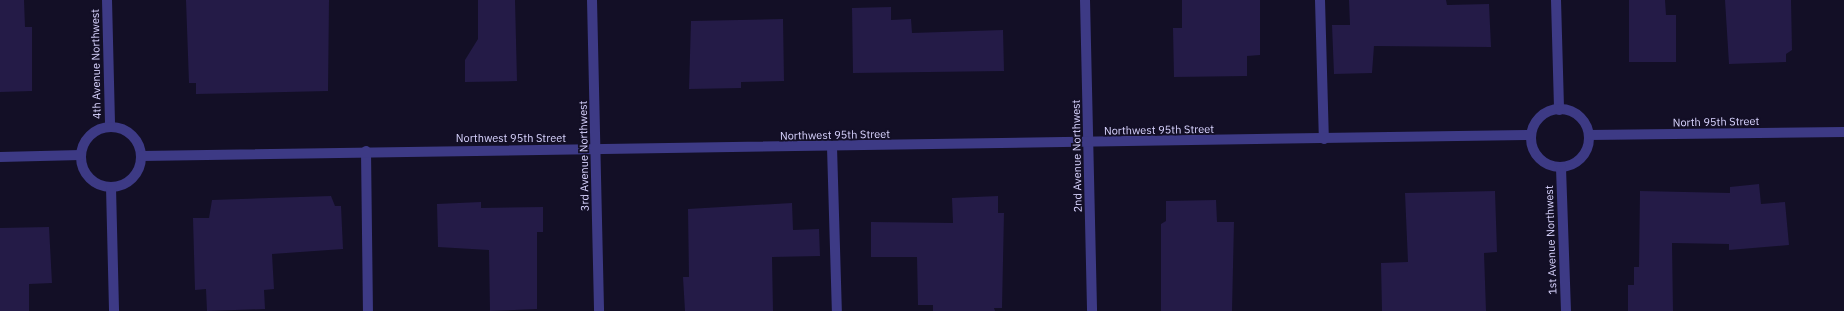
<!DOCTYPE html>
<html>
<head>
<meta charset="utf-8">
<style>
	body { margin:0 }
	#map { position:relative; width:1844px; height:311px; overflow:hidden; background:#130f26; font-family:"IBM Plex Sans",sans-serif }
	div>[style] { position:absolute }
	.building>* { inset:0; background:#241b47 }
	.service>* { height:10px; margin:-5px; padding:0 5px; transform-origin:5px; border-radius:5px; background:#3d3a85 }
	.minor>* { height:10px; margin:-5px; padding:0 5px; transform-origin:5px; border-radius:5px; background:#3d3a85 }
	.minor>.ring { margin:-5px; padding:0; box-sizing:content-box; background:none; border:10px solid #3d3a85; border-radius:50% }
	.tertiary>* { height:10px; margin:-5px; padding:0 5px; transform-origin:5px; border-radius:5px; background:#3d3a85 }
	span { translate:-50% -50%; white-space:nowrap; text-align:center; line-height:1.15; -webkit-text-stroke:3.5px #130f26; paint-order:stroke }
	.street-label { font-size:11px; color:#d9d4ff }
</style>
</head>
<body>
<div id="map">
	<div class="building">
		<i style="clip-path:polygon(0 0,24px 0,25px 27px,32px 27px,32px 91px,0 92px)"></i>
		<i style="clip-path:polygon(186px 0,329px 0,328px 91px,196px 94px,196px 83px,189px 83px)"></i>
		<i style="clip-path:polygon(478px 0,515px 0,517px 81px,465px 82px,465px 60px,478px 39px)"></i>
		<i style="clip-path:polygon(1182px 0,1260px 0,1260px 55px,1247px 56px,1247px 76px,1174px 77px,1173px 28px,1182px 28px)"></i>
		<i style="clip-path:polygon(1349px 0,1446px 0,1447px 5px,1489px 4px,1491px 47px,1374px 46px,1372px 73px,1334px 74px,1332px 25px,1350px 25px)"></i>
		<i style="clip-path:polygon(1629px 0,1665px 0,1666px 15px,1676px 15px,1676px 62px,1629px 62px)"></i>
		<i style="clip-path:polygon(1725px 0,1791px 0,1792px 50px,1786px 54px,1786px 62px,1729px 64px)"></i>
		<i style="clip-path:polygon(891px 7px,891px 20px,911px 19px,912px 33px,1003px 30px,1004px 71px,853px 73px,852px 8px)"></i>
		<i style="clip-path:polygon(783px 19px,784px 81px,741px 82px,741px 88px,689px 89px,691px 21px)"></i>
		<i style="clip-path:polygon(1759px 184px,1761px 204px,1785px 202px,1789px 245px,1729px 250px,1729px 244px,1672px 243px,1673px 311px,1628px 311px,1628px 285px,1634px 285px,1634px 267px,1639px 267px,1640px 191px,1730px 193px,1730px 187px)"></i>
		<i style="clip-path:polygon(1495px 191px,1497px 252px,1484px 253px,1486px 311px,1382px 311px,1381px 263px,1408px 262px,1405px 193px)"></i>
		<i style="clip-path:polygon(331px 196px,335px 206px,341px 206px,343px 249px,272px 254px,274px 289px,264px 290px,265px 309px,207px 311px,206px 289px,195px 290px,193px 218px,209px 218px,212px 200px)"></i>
		<i style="clip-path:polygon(998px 196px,998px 213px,1004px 213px,1002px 308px,994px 308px,995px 311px,933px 311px,933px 305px,918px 305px,917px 257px,871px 257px,871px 222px,953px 223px,952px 198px)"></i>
		<i style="clip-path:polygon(1216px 200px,1217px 222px,1234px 222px,1232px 311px,1161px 311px,1161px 224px,1166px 221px,1166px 201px)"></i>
		<i style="clip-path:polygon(481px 202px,481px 208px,543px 207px,543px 232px,537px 232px,537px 309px,490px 311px,489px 250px,438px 247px,437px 204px)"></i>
		<i style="clip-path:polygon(792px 203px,793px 230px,819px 229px,820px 256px,772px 257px,773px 311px,685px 311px,683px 277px,689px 277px,688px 209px)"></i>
		<i style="clip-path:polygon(49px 227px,52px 283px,29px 284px,29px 311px,0 311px,0 228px)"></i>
	</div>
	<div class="service">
		<i style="left:1320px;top:0;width:139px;rotate:88.4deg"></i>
		<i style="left:832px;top:147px;width:164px;rotate:88.3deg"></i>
		<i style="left:366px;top:151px;width:160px;rotate:89.3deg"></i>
	</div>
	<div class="minor">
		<i style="left:107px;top:0;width:127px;rotate:88.6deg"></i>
		<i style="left:1085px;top:0;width:311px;rotate:88.7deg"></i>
		<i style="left:1556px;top:0;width:110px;rotate:88.4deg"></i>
		<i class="ring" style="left:1531px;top:109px;width:48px;height:48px"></i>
		<i class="ring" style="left:81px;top:127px;width:50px;height:50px"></i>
		<i style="left:1589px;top:135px;width:255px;rotate:-0.7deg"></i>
		<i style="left:141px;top:156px;width:1389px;rotate:-0.87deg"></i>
		<i style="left:0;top:157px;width:81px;rotate:-1.4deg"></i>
		<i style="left:1561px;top:168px;width:143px;rotate:88deg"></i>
		<i style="left:111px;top:187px;width:124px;rotate:88.6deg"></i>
	</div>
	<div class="tertiary">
		<i style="left:592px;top:0;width:311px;rotate:88.7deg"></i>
	</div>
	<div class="street-label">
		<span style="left:96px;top:64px;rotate:-91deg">4th Avenue Northwest</span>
		<span style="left:1716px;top:122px;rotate:-1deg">North 95th Street</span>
		<span style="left:1159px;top:130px;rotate:-1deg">Northwest 95th Street</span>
		<span style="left:835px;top:135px;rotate:-1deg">Northwest 95th Street</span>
		<span style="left:511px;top:138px">Northwest 95th Street</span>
		<span style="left:584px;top:156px;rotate:-91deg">3rd Avenue Northwest</span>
		<span style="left:1077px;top:156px;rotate:-91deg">2nd Avenue Northwest</span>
		<span style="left:1551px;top:240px;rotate:-92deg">1st Avenue Northwest</span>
	</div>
</div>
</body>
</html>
